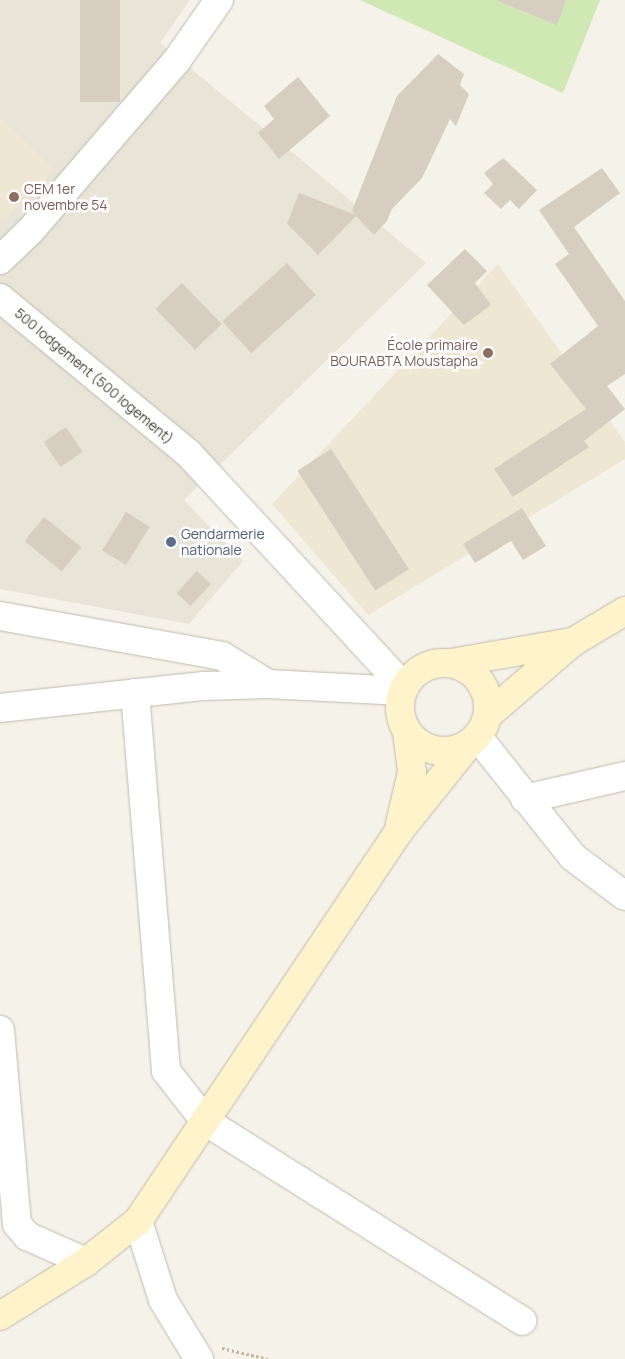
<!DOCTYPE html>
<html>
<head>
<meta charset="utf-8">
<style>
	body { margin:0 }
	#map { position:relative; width:625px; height:1359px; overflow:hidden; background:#f5f2ea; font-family:Manrope,sans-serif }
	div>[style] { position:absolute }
	.residential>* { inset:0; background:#e9e4d8 }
	.education>* { inset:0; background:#eee7d4 }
	.green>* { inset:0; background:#cfe8b4 }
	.building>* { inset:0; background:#d6cec0; transform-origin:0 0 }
	.path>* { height:3px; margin-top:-1.5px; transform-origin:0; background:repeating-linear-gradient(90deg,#c2b69e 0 2.5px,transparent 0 5px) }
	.roads { filter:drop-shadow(0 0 1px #c0baad) drop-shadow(0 0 1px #c0baad) }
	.street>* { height:28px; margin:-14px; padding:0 14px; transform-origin:14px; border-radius:14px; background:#fff }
	.secondary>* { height:28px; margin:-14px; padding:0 14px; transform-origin:14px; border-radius:14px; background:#fef3cb }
	.secondary>.ring { margin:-14px; padding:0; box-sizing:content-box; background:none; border:28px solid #fef3cb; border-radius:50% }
	.dots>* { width:14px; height:14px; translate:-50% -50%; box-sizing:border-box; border:2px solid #fff; border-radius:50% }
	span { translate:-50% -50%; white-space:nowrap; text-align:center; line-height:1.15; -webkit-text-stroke:5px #fff; paint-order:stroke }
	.education-label { font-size:14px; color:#785e54 }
	.left { translate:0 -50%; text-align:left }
	.right { translate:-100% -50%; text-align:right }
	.street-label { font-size:14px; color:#494338 }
	.service-label { font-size:14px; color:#4e5e75 }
</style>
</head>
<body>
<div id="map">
	<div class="residential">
		<i style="clip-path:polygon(0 0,190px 0,160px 43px,426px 263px,184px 500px,243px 561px,189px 624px,0 589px)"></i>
	</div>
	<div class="education">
		<i style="clip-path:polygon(0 118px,54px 169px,0 225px)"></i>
		<i style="clip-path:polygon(498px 264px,625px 442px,625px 459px,368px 615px,272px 504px)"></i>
	</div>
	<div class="green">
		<i style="clip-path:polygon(360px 0,600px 0,563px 93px)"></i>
	</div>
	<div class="building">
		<i style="left:80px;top:0;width:40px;height:102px"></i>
		<i style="clip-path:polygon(496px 0,566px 0,557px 25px)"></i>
		<i style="clip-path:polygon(438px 54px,464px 74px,460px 85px,469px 94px,456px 126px,450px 119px,422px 178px,392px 209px,387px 221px,374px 235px,356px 216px,318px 255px,287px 224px,299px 193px,356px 215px,352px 211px,397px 96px)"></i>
		<i style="clip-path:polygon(298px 77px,330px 116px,279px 159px,258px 133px,274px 119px,264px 106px)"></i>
		<i style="clip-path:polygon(503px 158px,537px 190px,519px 209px,510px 200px,501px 209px,484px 193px,493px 184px,484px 173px)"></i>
		<i style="clip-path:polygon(602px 168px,620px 193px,574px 227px,625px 301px,625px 374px,607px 386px,625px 409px,584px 441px,589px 447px,513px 497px,494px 469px,586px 409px,550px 364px,598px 326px,555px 264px,569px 254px,539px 210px)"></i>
		<i style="clip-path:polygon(465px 249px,487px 271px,475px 283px,491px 305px,464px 325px,427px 285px)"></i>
		<i style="left:287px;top:263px;width:43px;height:87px;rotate:48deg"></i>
		<i style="left:182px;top:283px;width:57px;height:37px;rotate:46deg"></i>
		<i style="left:66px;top:427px;width:30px;height:27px;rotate:56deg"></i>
		<i style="left:331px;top:449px;width:143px;height:40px;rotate:57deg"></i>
		<i style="clip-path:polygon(522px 508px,546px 546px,523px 560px,511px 541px,475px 563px,463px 544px)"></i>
		<i style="left:126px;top:512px;width:28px;height:45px;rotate:32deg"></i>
		<i style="left:44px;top:517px;width:48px;height:31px;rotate:39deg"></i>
		<i style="left:197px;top:571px;width:19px;height:30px;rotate:43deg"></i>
	</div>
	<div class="path">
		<i style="left:222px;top:1348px;width:47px;rotate:13.4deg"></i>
	</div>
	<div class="roads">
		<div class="street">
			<i style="left:0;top:260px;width:43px;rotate:-44.1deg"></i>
			<i style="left:31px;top:230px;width:224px;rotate:-49.3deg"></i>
			<i style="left:177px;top:60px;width:73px;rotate:-55deg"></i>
			<i style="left:0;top:298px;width:245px;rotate:39.5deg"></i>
			<i style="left:189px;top:454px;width:317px;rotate:47.3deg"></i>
			<i style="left:0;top:616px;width:226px;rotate:10.2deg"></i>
			<i style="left:222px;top:656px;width:54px;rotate:31.3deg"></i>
			<i style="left:268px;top:684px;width:134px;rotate:3deg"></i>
			<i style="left:135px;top:693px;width:379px;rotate:85.3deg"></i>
			<i style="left:166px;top:1071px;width:63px;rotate:52deg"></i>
			<i style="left:205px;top:1121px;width:375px;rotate:32.2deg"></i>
			<i style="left:0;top:708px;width:205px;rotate:-6.2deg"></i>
			<i style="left:204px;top:686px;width:64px;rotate:-1.8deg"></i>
			<i style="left:477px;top:736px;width:154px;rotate:51.6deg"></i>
			<i style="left:573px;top:857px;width:65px;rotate:36.9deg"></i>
			<i style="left:525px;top:799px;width:103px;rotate:-13deg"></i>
			<i style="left:0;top:1030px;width:195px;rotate:85deg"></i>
			<i style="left:17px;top:1224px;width:16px;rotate:50deg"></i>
			<i style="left:27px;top:1236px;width:64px;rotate:23.8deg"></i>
			<i style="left:138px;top:1221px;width:83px;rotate:72.4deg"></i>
			<i style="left:163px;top:1300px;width:69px;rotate:58.6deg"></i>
		</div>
		<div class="secondary">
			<i class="ring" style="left:400px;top:663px;width:60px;height:60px"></i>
			<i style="left:451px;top:663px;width:124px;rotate:-9.8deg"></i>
			<i style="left:488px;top:715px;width:112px;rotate:-40.7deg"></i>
			<i style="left:573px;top:642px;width:61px;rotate:-30.8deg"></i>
			<i style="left:400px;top:824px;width:53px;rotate:-77deg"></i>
			<i style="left:412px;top:772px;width:39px;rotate:-97deg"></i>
			<i style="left:0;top:1316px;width:102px;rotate:-32.1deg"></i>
			<i style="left:86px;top:1262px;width:66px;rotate:-38.3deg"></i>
			<i style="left:138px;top:1221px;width:469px;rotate:-56.2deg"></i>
			<i style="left:399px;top:831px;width:112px;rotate:-51.2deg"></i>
		</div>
	</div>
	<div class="dots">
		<i style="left:14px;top:197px;background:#8d6e63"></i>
		<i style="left:488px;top:353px;background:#8d6e63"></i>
		<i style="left:171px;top:542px;background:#5c6f8a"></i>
	</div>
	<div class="education-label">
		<span class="left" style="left:24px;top:197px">CEM 1er<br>novembre 54</span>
		<span class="right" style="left:478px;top:353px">École primaire<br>BOURABTA Moustapha</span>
	</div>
	<div class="street-label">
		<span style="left:94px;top:376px;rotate:40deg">500 lodgement (500 logement)</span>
	</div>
	<div class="service-label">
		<span class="left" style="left:181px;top:542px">Gendarmerie<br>nationale</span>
	</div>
</div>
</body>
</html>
